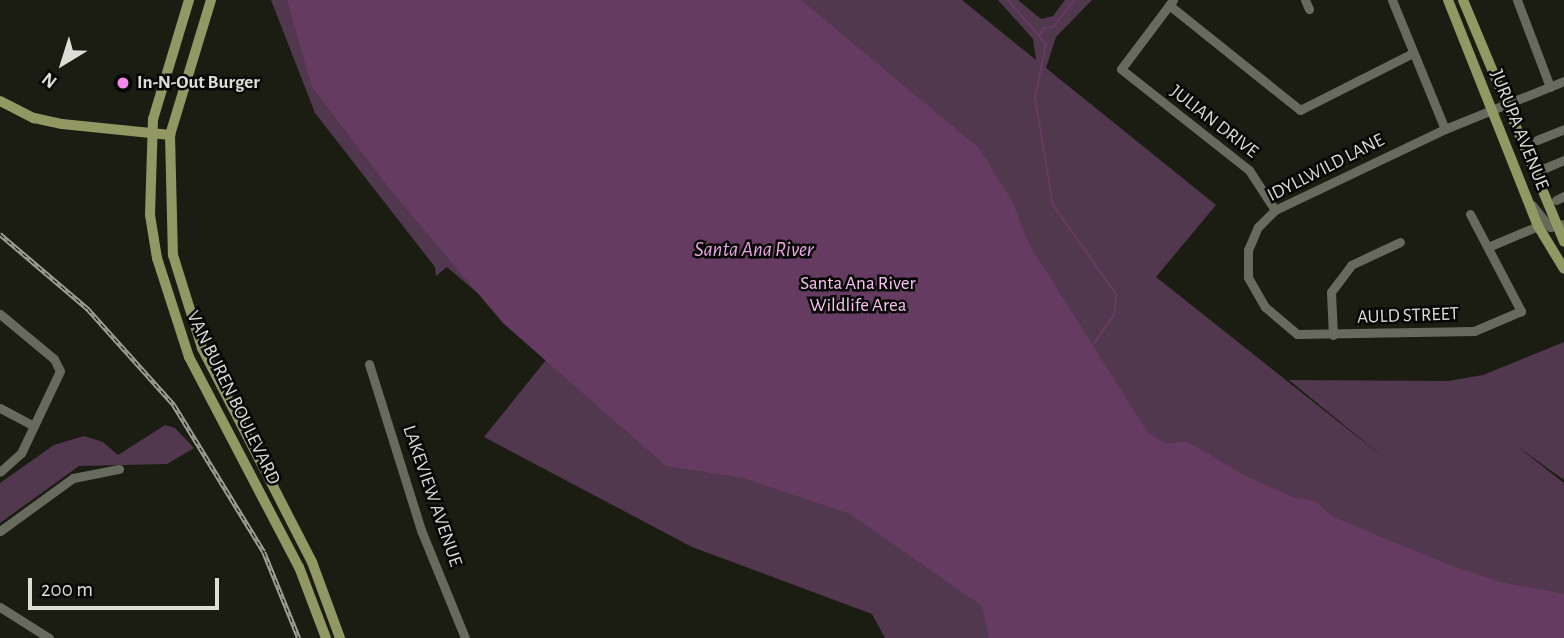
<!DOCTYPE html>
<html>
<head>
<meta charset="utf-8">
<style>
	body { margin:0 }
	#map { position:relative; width:1564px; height:638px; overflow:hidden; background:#1b1d12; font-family:"Alegreya Sans",sans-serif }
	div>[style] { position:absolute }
	.green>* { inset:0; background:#51384f }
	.water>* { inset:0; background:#663b62 }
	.stream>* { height:2px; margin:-1px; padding:0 1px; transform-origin:1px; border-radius:1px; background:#663b62 }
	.minor>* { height:9px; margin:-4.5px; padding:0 4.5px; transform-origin:4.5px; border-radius:4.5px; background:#686a5d }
	.major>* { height:10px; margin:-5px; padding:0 5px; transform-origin:5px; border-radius:5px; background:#919863 }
	.rail>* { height:4.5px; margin-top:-2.25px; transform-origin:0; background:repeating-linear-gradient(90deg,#060704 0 5px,#9c9e95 0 10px); box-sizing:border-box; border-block:2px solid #9c9e95 }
	.dots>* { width:19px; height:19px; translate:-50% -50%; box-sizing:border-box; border:4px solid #060704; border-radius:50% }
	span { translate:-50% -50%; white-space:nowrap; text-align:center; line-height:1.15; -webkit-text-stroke:5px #060704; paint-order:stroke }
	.poi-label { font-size:19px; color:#dddfd7; font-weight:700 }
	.left { translate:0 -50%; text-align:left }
	.street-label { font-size:19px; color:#dddfd7 }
	.park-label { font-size:19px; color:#fac2f3 }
	.water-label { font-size:21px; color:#eba7e4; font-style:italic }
	.north { position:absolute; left:28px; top:28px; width:70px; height:70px; -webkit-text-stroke:5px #060704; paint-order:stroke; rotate:218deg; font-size:19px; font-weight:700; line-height:28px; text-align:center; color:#dddfd7 }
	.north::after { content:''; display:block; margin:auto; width:24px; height:32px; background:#dddfd7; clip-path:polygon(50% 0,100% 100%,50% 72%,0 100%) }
	.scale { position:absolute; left:28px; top:578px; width:191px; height:32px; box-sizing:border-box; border:4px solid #dddfd7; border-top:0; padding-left:9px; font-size:21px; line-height:24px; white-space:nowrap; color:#dddfd7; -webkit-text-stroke:5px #060704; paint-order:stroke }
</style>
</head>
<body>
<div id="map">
	<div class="green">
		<i style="clip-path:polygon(271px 0,962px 0,1036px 60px,1033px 39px,998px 0,1018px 0,1041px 19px,1053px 16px,1065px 0,1092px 0,1056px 37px,1046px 68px,1216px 205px,1156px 277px,1388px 461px,1289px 380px,1448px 381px,1483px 375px,1564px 342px,1564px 480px,1514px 444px,1564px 483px,1564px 638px,885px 638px,872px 614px,692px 547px,484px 437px,550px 355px,447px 267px,436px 276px,435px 267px,315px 113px)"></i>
		<i style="clip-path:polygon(165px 425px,175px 428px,194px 448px,167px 464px,79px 466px,0 523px,0 483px,54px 445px,84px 436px,103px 442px,118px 455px)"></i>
	</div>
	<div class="water">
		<i style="clip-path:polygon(287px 0,801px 0,979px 148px,1012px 201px,1029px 244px,1148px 433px,1167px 444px,1186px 441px,1244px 475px,1292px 497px,1317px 502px,1331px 516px,1447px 564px,1500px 582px,1564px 594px,1564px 638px,989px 638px,982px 606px,850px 514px,743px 478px,666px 466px,503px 323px,393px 193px,312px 87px)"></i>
	</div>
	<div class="stream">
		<i style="left:1008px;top:0;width:58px;rotate:49.2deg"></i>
		<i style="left:1046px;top:44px;width:55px;rotate:101.5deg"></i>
		<i style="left:1035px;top:98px;width:109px;rotate:80.5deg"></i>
		<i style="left:1053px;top:205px;width:109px;rotate:54.7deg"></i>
		<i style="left:1116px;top:294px;width:21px;rotate:95deg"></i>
		<i style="left:1114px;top:315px;width:38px;rotate:125deg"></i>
		<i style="left:1040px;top:35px;width:8px;rotate:-67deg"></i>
		<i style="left:1043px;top:28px;width:10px;rotate:-6deg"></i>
		<i style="left:1053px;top:27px;width:34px;rotate:-52deg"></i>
	</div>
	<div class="minor">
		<i style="left:1173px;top:0;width:86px;rotate:127deg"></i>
		<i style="left:1121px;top:69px;width:163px;rotate:38.3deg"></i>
		<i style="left:1249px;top:170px;width:48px;rotate:57deg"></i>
		<i style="left:1305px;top:0;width:10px;rotate:66deg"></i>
		<i style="left:1392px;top:0;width:139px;rotate:67.7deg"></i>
		<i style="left:1517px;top:0;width:93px;rotate:69.2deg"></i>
		<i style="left:1169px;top:5px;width:168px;rotate:38.7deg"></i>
		<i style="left:1300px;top:110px;width:127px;rotate:-26.8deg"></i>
		<i style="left:1537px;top:140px;width:29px;rotate:-22deg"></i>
		<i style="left:1545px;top:168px;width:21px;rotate:-23deg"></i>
		<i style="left:1556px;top:200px;width:9px;rotate:-27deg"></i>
		<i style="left:1532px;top:205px;width:28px;rotate:51deg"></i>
		<i style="left:1550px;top:227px;width:14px;rotate:-12deg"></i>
		<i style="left:1470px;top:214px;width:110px;rotate:62.3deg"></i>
		<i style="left:1521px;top:311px;width:51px;rotate:156.9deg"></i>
		<i style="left:1474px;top:331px;width:177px;rotate:179deg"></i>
		<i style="left:1297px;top:334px;width:42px;rotate:-139.8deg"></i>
		<i style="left:1265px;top:307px;width:34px;rotate:-120deg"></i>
		<i style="left:1248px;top:277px;width:27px;rotate:-90deg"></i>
		<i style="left:1248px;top:250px;width:25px;rotate:-67deg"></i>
		<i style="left:1258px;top:227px;width:24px;rotate:-45deg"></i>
		<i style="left:1275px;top:210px;width:188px;rotate:-25.5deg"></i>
		<i style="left:1445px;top:129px;width:128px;rotate:-22deg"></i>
		<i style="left:1488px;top:247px;width:54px;rotate:-22.8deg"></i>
		<i style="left:0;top:314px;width:70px;rotate:39.8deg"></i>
		<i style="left:54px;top:359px;width:13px;rotate:63deg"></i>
		<i style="left:60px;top:371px;width:91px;rotate:115.4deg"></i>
		<i style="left:21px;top:453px;width:28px;rotate:138deg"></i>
		<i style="left:1333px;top:335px;width:43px;rotate:-92.7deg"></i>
		<i style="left:1331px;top:292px;width:34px;rotate:-53deg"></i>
		<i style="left:1351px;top:265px;width:54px;rotate:-25.1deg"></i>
		<i style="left:369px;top:364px;width:174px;rotate:72.6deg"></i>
		<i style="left:421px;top:530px;width:117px;rotate:67.8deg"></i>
		<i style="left:0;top:408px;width:36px;rotate:28deg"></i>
		<i style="left:0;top:531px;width:90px;rotate:-36deg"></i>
		<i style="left:73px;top:478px;width:47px;rotate:-11.1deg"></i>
		<i style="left:0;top:607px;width:58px;rotate:32.3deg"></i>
	</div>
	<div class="major">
		<i style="left:189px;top:0;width:124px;rotate:106.8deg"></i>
		<i style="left:153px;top:119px;width:96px;rotate:91.8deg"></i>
		<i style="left:150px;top:215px;width:44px;rotate:80.8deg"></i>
		<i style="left:157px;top:258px;width:104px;rotate:72.1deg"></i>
		<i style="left:189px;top:357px;width:237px;rotate:62.4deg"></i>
		<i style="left:299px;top:567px;width:76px;rotate:69.2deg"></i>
		<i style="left:211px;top:0;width:141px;rotate:106.9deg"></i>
		<i style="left:170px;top:135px;width:120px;rotate:88.6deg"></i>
		<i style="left:173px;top:255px;width:97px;rotate:72.7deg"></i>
		<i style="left:202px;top:348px;width:241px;rotate:62.8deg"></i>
		<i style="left:312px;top:562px;width:81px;rotate:69.8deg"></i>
		<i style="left:1448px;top:0;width:243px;rotate:68.3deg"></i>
		<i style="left:1538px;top:226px;width:50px;rotate:58.8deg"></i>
		<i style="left:1463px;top:0;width:262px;rotate:67.3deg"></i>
		<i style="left:0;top:101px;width:38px;rotate:27deg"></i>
		<i style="left:34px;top:118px;width:29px;rotate:12deg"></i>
		<i style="left:62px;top:124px;width:109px;rotate:5.8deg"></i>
	</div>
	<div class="rail">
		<i style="left:0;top:234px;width:116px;rotate:40.4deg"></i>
		<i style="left:88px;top:309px;width:129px;rotate:48.1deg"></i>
		<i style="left:174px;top:405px;width:172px;rotate:58.5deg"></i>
		<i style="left:264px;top:552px;width:93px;rotate:67.9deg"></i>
	</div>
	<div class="dots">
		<i style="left:123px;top:83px;background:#f688ed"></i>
	</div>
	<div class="poi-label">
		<span class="left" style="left:137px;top:83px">In-N-Out Burger</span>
	</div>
	<div class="street-label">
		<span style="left:1214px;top:122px;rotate:38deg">JULIAN DRIVE</span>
		<span style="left:1519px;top:130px;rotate:68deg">JURUPA AVENUE</span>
		<span style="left:1326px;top:168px;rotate:-27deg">IDYLLWILD LANE</span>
		<span style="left:1408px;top:316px;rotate:-2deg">AULD STREET</span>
		<span style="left:233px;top:398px;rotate:64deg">VAN BUREN BOULEVARD</span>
		<span style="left:432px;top:496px;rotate:71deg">LAKEVIEW AVENUE</span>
	</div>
	<div class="park-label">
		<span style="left:858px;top:295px">Santa Ana River<br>Wildlife Area</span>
	</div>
	<div class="water-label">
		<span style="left:754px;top:250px">Santa Ana River</span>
	</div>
	<div class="north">N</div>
	<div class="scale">200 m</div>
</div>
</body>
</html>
